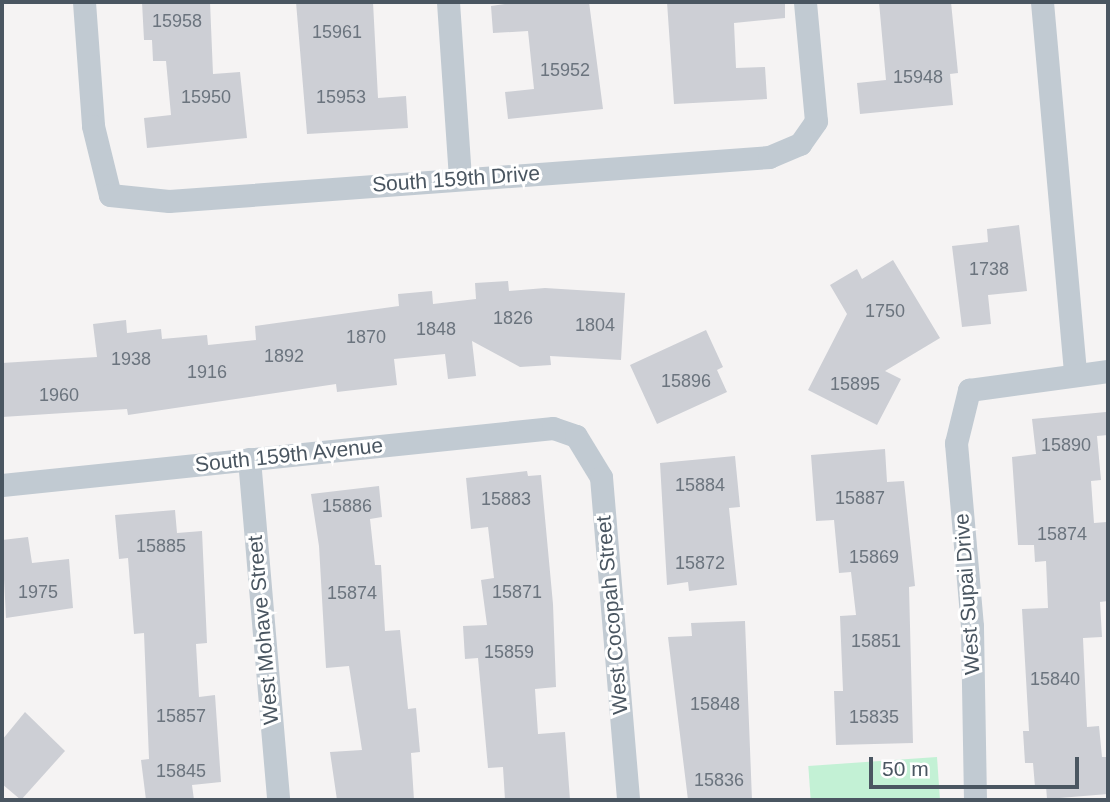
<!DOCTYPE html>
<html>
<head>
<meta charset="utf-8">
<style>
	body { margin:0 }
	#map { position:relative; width:1110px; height:802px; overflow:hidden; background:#f5f3f3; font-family:Arial,sans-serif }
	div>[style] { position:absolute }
	.green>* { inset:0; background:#c3f1d5; transform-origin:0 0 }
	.building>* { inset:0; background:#cdcfd5 }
	.minor>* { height:23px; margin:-11.5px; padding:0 11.5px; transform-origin:11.5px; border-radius:11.5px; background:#c1cad2 }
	span { translate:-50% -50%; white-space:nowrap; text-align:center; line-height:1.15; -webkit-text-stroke:6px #fff; paint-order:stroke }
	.number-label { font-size:18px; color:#6b747e }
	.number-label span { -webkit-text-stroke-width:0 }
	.street-label { font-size:21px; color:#4a5661 }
	.frame { position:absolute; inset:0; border:4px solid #4a5661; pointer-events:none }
	.scale { position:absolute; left:869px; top:757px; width:210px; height:32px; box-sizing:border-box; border:4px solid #4a5661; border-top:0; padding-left:9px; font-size:21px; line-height:24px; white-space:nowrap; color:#4a5661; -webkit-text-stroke:5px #fff; paint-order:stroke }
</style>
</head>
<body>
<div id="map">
	<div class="green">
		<i style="left:937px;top:757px;width:43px;height:129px;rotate:86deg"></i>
	</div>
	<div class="building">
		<i style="clip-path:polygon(142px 2px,210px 2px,213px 74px,240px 72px,247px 138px,147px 148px,144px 118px,171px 115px,166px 61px,153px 61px,152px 40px,144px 40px)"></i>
		<i style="clip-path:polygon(296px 2px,373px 2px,378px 98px,406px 96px,408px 128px,307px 134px)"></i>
		<i style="clip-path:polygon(518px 2px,589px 2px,603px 109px,508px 119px,505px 92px,534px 89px,528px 31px,493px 33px,491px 6px)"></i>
		<i style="clip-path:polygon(667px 2px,785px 2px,785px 18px,734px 23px,736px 68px,765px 67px,767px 99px,674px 104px)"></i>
		<i style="clip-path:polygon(879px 2px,951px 2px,958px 73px,950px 74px,953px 105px,860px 114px,857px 83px,886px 80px)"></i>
		<i style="clip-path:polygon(1019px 225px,1027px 291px,988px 295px,991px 324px,962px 327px,952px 246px,988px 242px,987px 229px)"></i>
		<i style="clip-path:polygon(893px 260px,940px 338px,885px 371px,901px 379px,877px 425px,808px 390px,847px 314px,830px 285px,857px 269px,862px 279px)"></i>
		<i style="clip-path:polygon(508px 281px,509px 291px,545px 288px,625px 293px,621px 360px,550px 356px,551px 365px,520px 367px,472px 341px,476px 376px,448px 379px,445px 354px,394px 359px,397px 385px,337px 392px,336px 384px,128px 415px,127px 409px,2px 417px,2px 363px,97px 357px,93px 324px,126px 320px,127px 333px,161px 329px,162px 339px,207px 335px,208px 345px,256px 340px,255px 326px,399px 306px,398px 294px,432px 291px,433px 304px,476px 299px,475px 283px)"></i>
		<i style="clip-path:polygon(706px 330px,723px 367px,717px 370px,727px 392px,657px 424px,630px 365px)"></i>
		<i style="clip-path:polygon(1106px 412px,1108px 435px,1097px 436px,1101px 480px,1091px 481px,1094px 523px,1107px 522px,1108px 601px,1100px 602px,1102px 637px,1083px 638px,1087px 727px,1099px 726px,1102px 757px,1108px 757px,1108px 794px,1047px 799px,1046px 786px,1035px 787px,1033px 763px,1025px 763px,1023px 731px,1029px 731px,1022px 609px,1048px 608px,1046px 561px,1035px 562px,1034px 545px,1018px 545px,1012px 457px,1036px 454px,1032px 419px)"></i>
		<i style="clip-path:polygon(885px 449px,887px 482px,904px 481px,915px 586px,909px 587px,913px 743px,836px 745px,834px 691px,843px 691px,840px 616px,856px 615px,851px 572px,839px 573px,834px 520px,816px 521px,811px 455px)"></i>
		<i style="clip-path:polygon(735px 456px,740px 507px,729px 508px,737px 585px,689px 591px,688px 582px,667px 585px,660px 463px)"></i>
		<i style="clip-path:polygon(527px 471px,528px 476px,541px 475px,553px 604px,556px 687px,535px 689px,538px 734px,565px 732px,570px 800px,505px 800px,503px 767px,488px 768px,478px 658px,465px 659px,463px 626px,487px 625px,481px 580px,494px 578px,488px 527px,471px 529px,466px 478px)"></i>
		<i style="clip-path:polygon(379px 486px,382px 517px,370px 519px,375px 565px,381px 565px,385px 631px,400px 630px,408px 709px,416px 708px,420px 752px,411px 753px,414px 800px,337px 800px,330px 752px,362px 750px,349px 666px,326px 668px,319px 546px,311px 494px)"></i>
		<i style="clip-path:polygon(175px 510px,177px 533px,202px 531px,207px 643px,196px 644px,199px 697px,215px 695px,221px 782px,192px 785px,194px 800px,146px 800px,141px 760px,149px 759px,144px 633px,134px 634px,128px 558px,119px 559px,115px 515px)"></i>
		<i style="clip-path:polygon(28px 537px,32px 563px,69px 559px,73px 608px,6px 618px,2px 540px)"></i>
		<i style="clip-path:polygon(745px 621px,752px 800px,688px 800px,668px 637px,692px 636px,691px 623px)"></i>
		<i style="clip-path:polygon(25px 712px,65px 751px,21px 800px,2px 784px,2px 740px)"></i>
	</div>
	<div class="minor">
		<i style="left:84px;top:2px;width:124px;rotate:85.8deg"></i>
		<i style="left:93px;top:126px;width:71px;rotate:76.2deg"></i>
		<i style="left:110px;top:195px;width:59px;rotate:5.8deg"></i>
		<i style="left:169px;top:201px;width:602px;rotate:-4.19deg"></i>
		<i style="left:769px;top:157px;width:34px;rotate:-23deg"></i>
		<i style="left:800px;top:144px;width:28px;rotate:-55deg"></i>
		<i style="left:816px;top:121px;width:120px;rotate:-95.3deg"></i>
		<i style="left:448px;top:2px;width:176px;rotate:86.1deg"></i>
		<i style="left:1042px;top:2px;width:373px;rotate:84.9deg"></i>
		<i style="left:249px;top:459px;width:342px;rotate:85.1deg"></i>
		<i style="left:2px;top:485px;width:554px;rotate:-5.91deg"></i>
		<i style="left:553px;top:428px;width:24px;rotate:19deg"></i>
		<i style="left:576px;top:436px;width:48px;rotate:58.6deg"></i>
		<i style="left:601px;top:477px;width:324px;rotate:85.2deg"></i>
		<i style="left:975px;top:800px;width:174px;rotate:-91deg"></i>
		<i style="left:972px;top:626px;width:184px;rotate:-95deg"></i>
		<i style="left:956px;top:443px;width:55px;rotate:-76.2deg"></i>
		<i style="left:969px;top:390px;width:140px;rotate:-7.8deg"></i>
	</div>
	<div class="number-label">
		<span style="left:177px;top:21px">15958</span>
		<span style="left:337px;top:32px">15961</span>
		<span style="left:565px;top:70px">15952</span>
		<span style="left:918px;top:77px">15948</span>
		<span style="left:206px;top:97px">15950</span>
		<span style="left:341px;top:97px">15953</span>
		<span style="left:989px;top:269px">1738</span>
		<span style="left:885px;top:311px">1750</span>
		<span style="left:513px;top:318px">1826</span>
		<span style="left:595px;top:325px">1804</span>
		<span style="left:436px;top:329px">1848</span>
		<span style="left:366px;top:337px">1870</span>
		<span style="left:284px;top:356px">1892</span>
		<span style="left:131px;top:359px">1938</span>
		<span style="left:207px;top:372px">1916</span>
		<span style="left:686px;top:381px">15896</span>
		<span style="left:855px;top:384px">15895</span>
		<span style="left:59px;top:395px">1960</span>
		<span style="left:1066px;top:445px">15890</span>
		<span style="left:700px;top:485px">15884</span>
		<span style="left:860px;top:498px">15887</span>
		<span style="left:506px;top:499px">15883</span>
		<span style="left:347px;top:506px">15886</span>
		<span style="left:1062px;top:534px">15874</span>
		<span style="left:161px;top:546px">15885</span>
		<span style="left:874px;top:557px">15869</span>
		<span style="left:700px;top:563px">15872</span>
		<span style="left:38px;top:592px">1975</span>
		<span style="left:517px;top:592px">15871</span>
		<span style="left:352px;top:593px">15874</span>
		<span style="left:876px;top:641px">15851</span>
		<span style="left:509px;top:652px">15859</span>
		<span style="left:1055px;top:679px">15840</span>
		<span style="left:715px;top:704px">15848</span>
		<span style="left:181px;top:716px">15857</span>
		<span style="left:874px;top:717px">15835</span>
		<span style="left:181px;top:771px">15845</span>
		<span style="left:719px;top:780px">15836</span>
	</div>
	<div class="street-label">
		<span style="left:456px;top:179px;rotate:-4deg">South 159th Drive</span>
		<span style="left:289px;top:455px;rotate:-6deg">South 159th Avenue</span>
		<span style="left:967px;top:594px;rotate:-94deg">West Supai Drive</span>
		<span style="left:612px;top:615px;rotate:-95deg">West Cocopah Street</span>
		<span style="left:263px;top:630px;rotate:-95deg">West Mohave Street</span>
	</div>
	<div class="frame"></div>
	<div class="scale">50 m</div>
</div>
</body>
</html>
